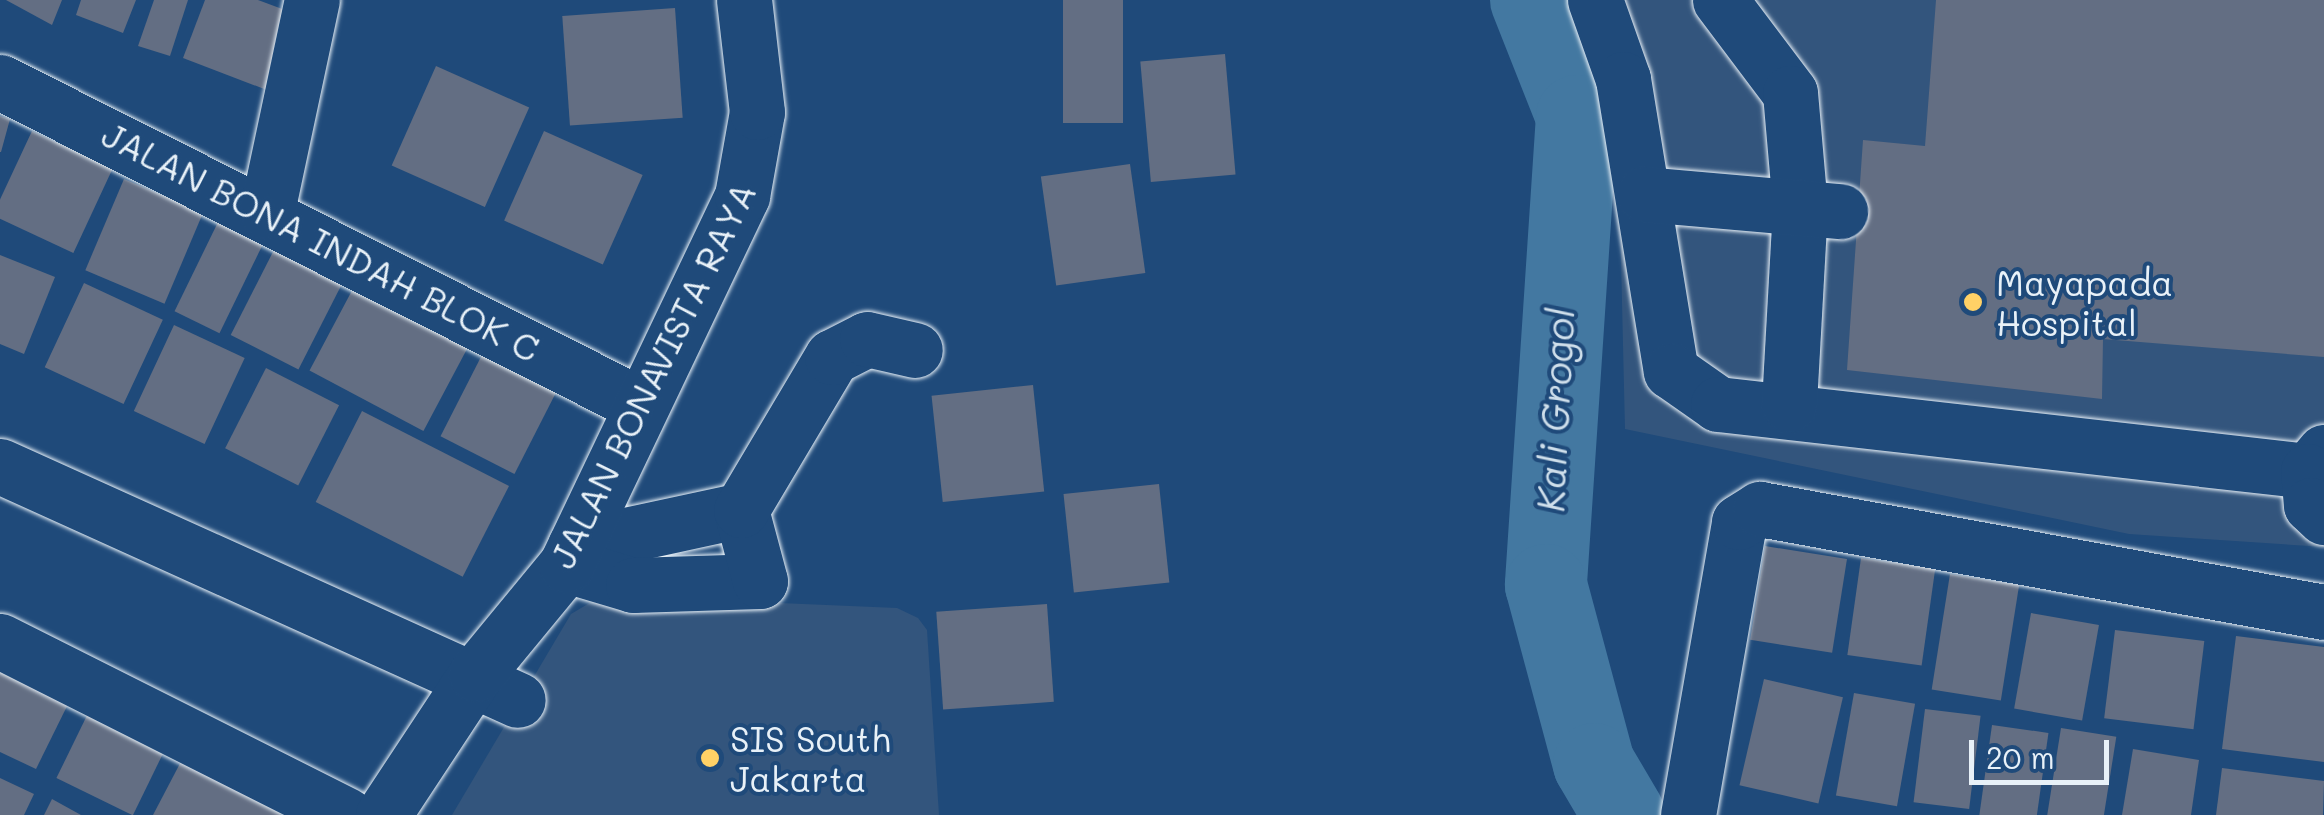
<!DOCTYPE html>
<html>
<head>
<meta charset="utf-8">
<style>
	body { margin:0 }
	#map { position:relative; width:2324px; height:815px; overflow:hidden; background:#1f4a7a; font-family:Mali,sans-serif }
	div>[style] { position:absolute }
	.built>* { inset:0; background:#33557d }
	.river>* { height:82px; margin:-41px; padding:0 41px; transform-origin:41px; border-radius:41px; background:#4378a1 }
	.building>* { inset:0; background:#636e83; transform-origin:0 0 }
	.roads { filter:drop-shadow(0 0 2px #e8f1f8) drop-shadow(0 0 2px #e8f1f8) }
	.minor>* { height:55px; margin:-27.5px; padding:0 27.5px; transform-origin:27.5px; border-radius:27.5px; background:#1f4a7a }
	.dots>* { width:28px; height:28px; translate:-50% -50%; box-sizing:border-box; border:5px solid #1f4a7a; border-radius:50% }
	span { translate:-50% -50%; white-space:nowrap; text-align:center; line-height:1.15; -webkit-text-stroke:8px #1f4a7a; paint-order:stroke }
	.street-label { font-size:35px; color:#e8f1f8 }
	.poi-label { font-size:35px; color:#e8f1f8 }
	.left { translate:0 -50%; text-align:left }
	.water-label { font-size:38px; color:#cfdfeb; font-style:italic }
	.scale { position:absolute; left:1969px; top:740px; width:140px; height:45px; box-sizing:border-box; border:5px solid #e8f1f8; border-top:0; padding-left:12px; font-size:30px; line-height:35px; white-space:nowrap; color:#e8f1f8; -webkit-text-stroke:8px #1f4a7a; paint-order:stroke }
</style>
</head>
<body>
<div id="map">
	<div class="built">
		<i style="clip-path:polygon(1553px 0,2324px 0,2324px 547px,2129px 534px,1625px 429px,1619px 175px)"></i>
		<i style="clip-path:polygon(658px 598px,897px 608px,918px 618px,927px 630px,939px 815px,452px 815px,571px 614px,598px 598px)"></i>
	</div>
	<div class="river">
		<i style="left:1531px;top:0;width:125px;rotate:68.4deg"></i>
		<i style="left:1577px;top:116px;width:470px;rotate:93.8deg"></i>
		<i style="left:1546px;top:585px;width:185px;rotate:75deg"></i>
		<i style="left:1594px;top:764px;width:59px;rotate:59.5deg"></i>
	</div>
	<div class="building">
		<i style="clip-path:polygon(6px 0,62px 0,52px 25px)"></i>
		<i style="clip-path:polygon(81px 0,136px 0,123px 33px,76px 15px)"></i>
		<i style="clip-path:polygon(154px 0,188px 0,170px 56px,138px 46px)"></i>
		<i style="clip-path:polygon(205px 0,258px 0,301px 16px,272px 92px,183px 58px)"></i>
		<i style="left:1063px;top:0;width:60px;height:123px"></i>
		<i style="clip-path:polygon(1936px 0,2324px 0,2324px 357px,2103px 339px,2102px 399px,1847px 370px,1863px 140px,1925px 146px)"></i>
		<i style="left:675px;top:8px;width:110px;height:113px;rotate:86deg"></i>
		<i style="left:1225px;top:54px;width:121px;height:85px;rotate:85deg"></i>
		<i style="left:436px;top:66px;width:102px;height:109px;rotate:24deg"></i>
		<i style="clip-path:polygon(0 116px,10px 119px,1px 152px,0 152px)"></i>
		<i style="left:32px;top:131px;width:89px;height:93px;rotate:25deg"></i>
		<i style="left:544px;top:131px;width:108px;height:98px;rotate:24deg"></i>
		<i style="left:1130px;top:164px;width:110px;height:90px;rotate:82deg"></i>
		<i style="left:124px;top:179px;width:86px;height:99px;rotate:23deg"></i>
		<i style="left:221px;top:216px;width:50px;height:106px;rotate:26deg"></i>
		<i style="left:277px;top:244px;width:76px;height:102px;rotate:27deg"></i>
		<i style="clip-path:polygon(0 255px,55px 277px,24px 354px,0 344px)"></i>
		<i style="left:84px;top:283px;width:87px;height:93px;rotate:25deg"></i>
		<i style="left:356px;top:283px;width:129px;height:99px;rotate:28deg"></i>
		<i style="left:174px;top:325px;width:78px;height:95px;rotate:25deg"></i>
		<i style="left:485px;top:349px;width:83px;height:98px;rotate:27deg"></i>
		<i style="left:266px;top:368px;width:82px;height:90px;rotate:27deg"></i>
		<i style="left:1033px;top:385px;width:107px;height:102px;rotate:84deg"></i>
		<i style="left:362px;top:411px;width:165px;height:102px;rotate:27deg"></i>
		<i style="left:1159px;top:484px;width:99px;height:96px;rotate:84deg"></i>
		<i style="left:1765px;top:546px;width:83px;height:95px;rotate:9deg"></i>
		<i style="left:1861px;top:558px;width:75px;height:98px;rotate:8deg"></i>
		<i style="left:1950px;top:574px;width:70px;height:117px;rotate:9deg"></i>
		<i style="left:1047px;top:604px;width:98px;height:111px;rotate:86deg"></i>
		<i style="left:2031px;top:613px;width:69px;height:97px;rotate:10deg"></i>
		<i style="left:2115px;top:630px;width:90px;height:89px;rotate:7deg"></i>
		<i style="clip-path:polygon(2236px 636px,2324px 647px,2324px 762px,2222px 749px)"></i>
		<i style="clip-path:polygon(0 667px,74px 692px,36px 769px,0 752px)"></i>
		<i style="left:1764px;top:679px;width:81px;height:109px;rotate:13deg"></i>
		<i style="left:1854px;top:693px;width:62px;height:104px;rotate:10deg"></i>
		<i style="left:95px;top:699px;width:85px;height:88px;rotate:26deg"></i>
		<i style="left:1925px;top:709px;width:56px;height:94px;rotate:7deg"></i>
		<i style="left:1992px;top:725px;width:57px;height:91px;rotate:8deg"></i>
		<i style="left:2061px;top:728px;width:56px;height:88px;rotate:9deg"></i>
		<i style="clip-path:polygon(2133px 749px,2199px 760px,2191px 815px,2122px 815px)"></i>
		<i style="clip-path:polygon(186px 752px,286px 804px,280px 815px,153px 815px)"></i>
		<i style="clip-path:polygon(2222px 768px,2324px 781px,2323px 815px,2216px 815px)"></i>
		<i style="clip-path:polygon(0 778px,34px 794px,24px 815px,0 815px)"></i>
		<i style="clip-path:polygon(52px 799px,81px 815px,44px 815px)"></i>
	</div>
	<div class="roads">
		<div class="minor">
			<i style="left:1595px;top:0;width:84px;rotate:70.5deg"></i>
			<i style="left:1623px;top:79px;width:296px;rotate:80.7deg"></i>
			<i style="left:1671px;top:371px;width:57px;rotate:35.1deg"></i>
			<i style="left:1718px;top:404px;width:594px;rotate:6.48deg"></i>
			<i style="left:1720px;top:0;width:116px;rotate:53deg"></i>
			<i style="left:1790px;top:93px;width:114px;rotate:85deg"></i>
			<i style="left:1800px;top:207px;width:198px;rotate:93.2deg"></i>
			<i style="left:0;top:82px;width:718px;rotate:26.74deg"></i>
			<i style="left:1644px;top:194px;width:197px;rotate:5deg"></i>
			<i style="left:267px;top:211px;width:216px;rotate:-78deg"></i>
			<i style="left:2324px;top:452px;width:25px;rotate:130deg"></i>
			<i style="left:2308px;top:471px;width:34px;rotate:85deg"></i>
			<i style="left:2311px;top:505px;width:18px;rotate:43deg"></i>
			<i style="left:0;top:466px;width:568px;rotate:24.31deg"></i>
			<i style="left:575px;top:546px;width:170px;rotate:-12.2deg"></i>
			<i style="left:566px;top:565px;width:70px;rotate:16.6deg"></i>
			<i style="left:633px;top:585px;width:127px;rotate:-1.8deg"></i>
			<i style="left:760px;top:581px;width:73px;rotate:-105deg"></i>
			<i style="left:741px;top:510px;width:178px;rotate:-59.3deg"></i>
			<i style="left:832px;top:357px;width:39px;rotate:-27deg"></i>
			<i style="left:867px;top:339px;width:49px;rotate:12.9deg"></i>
			<i style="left:0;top:641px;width:387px;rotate:26.7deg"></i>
			<i style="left:383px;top:815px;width:169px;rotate:-56.6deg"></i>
			<i style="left:476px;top:674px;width:141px;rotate:-50.5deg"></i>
			<i style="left:566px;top:565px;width:409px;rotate:-64.5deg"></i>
			<i style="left:742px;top:196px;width:85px;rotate:-79.9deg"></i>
			<i style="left:757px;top:112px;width:113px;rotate:-96.6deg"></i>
			<i style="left:1688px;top:815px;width:297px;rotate:-80.1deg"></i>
			<i style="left:1739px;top:522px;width:25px;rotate:-32deg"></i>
			<i style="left:1760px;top:509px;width:573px;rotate:10.35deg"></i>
		</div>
	</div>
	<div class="dots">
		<i style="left:1973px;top:302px;background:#ffd166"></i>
		<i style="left:710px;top:758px;background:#ffd166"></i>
	</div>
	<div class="street-label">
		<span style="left:321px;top:241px;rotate:27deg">JALAN BONA INDAH BLOK C</span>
		<span style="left:652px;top:375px;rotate:-64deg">JALAN BONAVISTA RAYA</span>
	</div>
	<div class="poi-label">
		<span class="left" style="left:1996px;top:302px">Mayapada<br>Hospital</span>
		<span class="left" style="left:730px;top:758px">SIS South<br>Jakarta</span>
	</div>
	<div class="water-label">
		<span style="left:1555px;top:410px;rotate:-87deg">Kali Grogol</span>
	</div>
	<div class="scale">20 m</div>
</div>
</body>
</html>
